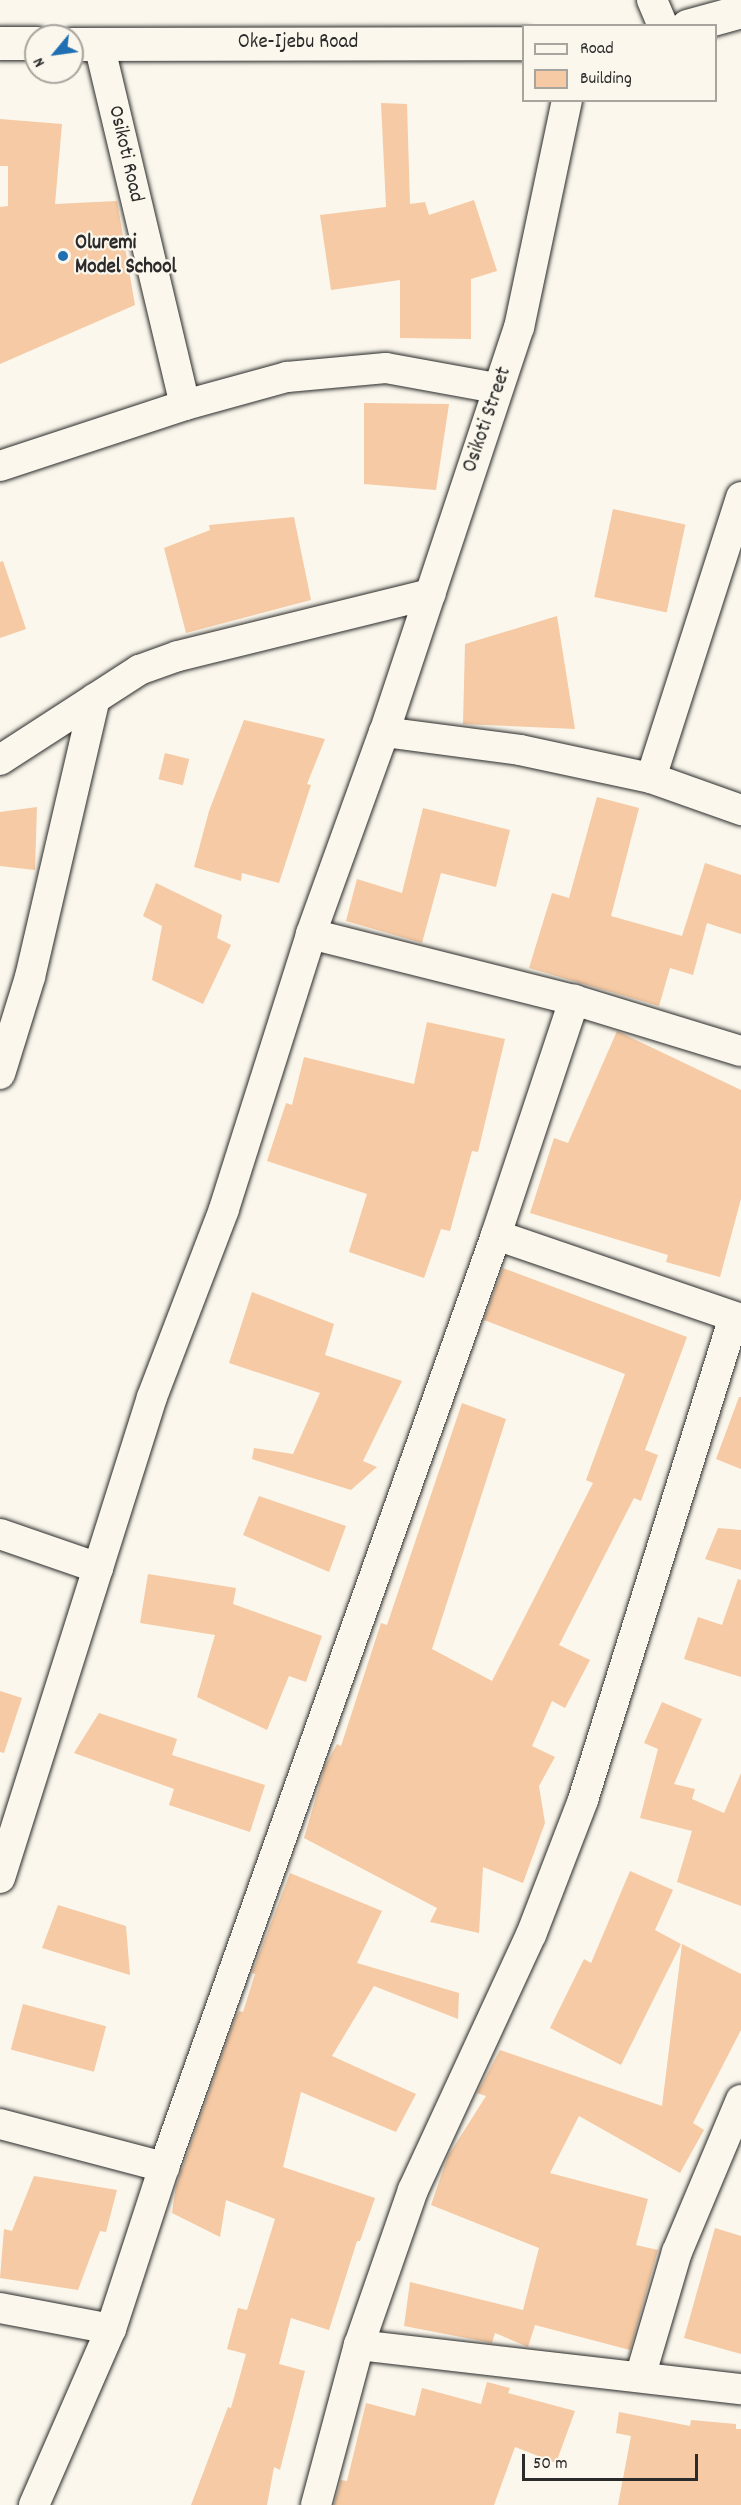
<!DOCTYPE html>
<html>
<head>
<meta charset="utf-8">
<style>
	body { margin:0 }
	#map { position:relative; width:741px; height:2505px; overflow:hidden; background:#fbf7ec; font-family:Dekko,sans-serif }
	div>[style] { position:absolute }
	.building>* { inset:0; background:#f5caa4; transform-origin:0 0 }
	.roads { filter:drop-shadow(0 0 2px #2b2b2b) drop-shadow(0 0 2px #2b2b2b) }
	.minor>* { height:30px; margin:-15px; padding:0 15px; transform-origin:15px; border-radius:15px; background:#fbf7ec }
	.major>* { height:33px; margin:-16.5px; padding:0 16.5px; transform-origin:16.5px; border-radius:16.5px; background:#fbf7ec }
	.dots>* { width:16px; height:16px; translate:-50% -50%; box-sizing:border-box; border:3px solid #fbf7ec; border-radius:50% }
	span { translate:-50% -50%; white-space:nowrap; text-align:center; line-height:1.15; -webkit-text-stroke:4.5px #fbf7ec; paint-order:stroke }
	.street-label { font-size:21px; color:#2b2b2b }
	.poi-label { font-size:21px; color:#2b2b2b; font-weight:700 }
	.left { translate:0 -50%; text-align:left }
	.legend { position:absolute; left:522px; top:24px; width:195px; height:78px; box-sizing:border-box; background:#fbf7ec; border:2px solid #a8a59f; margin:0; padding:8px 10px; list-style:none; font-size:18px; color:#2b2b2b }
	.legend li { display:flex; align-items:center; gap:12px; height:30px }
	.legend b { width:30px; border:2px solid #a8a59f }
	.north { position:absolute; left:24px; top:24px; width:60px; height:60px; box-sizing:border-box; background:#fbf7ec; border:2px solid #a8a59f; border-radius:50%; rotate:241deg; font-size:16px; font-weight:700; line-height:24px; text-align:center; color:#2b2b2b }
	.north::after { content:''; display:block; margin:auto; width:21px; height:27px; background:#1f6fb2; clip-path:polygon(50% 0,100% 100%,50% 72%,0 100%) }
	.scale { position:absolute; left:522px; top:2454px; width:176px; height:27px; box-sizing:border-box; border:3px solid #2b2b2b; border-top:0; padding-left:8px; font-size:18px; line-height:21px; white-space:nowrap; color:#2b2b2b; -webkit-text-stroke:4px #fbf7ec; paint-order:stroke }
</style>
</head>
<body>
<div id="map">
	<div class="building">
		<i style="clip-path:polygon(381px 103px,407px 104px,410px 204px,425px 202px,429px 215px,474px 200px,497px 271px,471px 279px,471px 339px,400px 338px,400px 280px,331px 290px,320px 215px,386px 207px)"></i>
		<i style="clip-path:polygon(0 119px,62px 124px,55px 204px,117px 201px,135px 305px,0 364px,0 207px,8px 206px,8px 166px,0 166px)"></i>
		<i style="clip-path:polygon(364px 403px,449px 404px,436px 490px,364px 484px)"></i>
		<i style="left:613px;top:509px;width:74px;height:90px;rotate:12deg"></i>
		<i style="clip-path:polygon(294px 517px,311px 600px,186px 633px,164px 548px,210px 530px,209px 525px)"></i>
		<i style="clip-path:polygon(3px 561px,26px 629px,0 638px,0 562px)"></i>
		<i style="clip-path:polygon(557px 616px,575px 729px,463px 724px,465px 644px)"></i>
		<i style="clip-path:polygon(244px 720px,325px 739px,307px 784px,311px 785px,279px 883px,242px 873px,241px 881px,194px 867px,209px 811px)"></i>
		<i style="left:165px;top:753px;width:25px;height:27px;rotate:14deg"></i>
		<i style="clip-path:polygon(597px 797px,639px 808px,611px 916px,682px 936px,705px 863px,741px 875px,741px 934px,707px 923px,693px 975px,670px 968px,659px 1006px,529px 968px,552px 893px,569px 898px)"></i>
		<i style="clip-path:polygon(37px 807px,35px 870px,0 866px,0 812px)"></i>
		<i style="clip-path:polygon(423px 808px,510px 830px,496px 887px,441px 873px,422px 943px,346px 921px,357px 879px,402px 893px)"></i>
		<i style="clip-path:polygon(156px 883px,222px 915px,217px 938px,231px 945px,203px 1004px,152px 980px,162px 926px,143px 916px)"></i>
		<i style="clip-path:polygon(427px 1022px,505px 1039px,478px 1152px,472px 1151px,450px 1231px,441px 1229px,424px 1278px,349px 1252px,367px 1194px,267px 1161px,286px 1103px,292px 1105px,304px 1057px,414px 1084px)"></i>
		<i style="clip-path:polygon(617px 1031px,741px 1090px,741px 1199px,720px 1277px,666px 1262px,668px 1255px,530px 1213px,554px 1138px,568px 1143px)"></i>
		<i style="clip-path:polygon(503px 1268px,687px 1337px,645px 1450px,658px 1455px,641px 1501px,634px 1498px,559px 1645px,590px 1660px,565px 1708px,552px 1701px,532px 1746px,555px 1757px,539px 1786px,545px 1823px,523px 1883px,483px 1867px,479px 1933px,430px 1922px,437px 1908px,304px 1838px,325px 1766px,337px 1744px,341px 1746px,381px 1623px,387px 1625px,462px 1403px,506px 1419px,432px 1649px,492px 1681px,593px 1483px,586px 1480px,625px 1374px,484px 1320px)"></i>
		<i style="clip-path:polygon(252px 1292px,334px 1324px,325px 1355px,402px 1381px,363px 1461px,377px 1467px,351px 1490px,252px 1459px,254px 1448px,293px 1454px,320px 1393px,229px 1363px)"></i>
		<i style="clip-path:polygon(739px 1397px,741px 1397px,741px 1469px,716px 1459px)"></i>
		<i style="clip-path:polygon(259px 1496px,346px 1526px,329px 1572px,243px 1535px)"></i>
		<i style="clip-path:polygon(718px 1528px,741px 1530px,741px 1570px,705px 1559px)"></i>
		<i style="clip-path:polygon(148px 1574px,236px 1588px,233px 1604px,322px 1636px,306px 1682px,289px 1676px,267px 1730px,197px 1697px,215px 1635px,140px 1623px)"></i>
		<i style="clip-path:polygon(738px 1579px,741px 1580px,741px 1677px,684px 1659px,698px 1617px,722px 1625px)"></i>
		<i style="clip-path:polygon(0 1691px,22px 1698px,4px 1753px,0 1752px)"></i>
		<i style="clip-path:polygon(662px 1702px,702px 1719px,674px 1784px,695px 1789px,692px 1799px,724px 1813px,741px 1773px,741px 1906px,677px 1882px,692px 1831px,640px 1818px,658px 1749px,644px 1743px)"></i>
		<i style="clip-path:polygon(99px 1713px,177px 1739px,172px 1755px,265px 1785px,250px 1832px,169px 1805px,174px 1789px,74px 1753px)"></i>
		<i style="clip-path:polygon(630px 1871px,673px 1890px,655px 1930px,681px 1944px,621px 2065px,550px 2028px,584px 1959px,591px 1963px)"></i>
		<i style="clip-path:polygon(290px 1873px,382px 1911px,357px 1963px,459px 1993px,458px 2019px,374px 1986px,332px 2056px,416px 2094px,396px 2132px,301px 2092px,283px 2167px,375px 2198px,360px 2241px,357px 2241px,329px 2330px,291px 2318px,279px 2364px,305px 2371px,280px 2470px,274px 2467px,267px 2505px,191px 2505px,228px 2407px,231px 2408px,246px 2354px,227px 2349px,238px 2308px,247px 2310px,275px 2219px,226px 2200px,220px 2237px,172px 2213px,176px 2186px,235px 2019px,239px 2011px,243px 2012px,255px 1974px,252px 1973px)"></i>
		<i style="clip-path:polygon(58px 1905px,126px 1926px,130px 1975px,42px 1948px)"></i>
		<i style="clip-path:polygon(682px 1944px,741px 1974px,741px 2030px,693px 2123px,704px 2130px,680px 2173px,579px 2116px,550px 2173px,648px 2199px,636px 2245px,658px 2250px,630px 2350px,535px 2325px,528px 2347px,495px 2333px,492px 2343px,404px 2326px,410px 2282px,523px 2310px,539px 2248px,431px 2205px,448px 2156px,486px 2096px,477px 2093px,500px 2050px,662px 2106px)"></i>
		<i style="left:23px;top:2004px;width:86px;height:47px;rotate:15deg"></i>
		<i style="clip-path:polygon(34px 2176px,117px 2190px,106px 2232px,100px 2231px,78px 2290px,0 2278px,4px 2229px,12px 2231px)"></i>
		<i style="clip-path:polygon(715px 2228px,741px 2236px,741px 2354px,684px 2338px)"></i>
		<i style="clip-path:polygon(487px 2382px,510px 2388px,508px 2393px,575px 2411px,556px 2463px,515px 2447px,494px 2505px,334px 2505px,341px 2480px,347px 2481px,366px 2403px,415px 2416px,422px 2388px,481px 2404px)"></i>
		<i style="clip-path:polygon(619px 2412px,690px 2426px,691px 2420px,736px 2424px,736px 2429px,741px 2429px,741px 2505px,618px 2505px,631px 2436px,616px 2433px)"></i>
	</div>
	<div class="roads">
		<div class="minor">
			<i style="left:652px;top:0;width:28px;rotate:67deg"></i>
			<i style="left:99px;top:44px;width:371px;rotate:76.6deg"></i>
			<i style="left:567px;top:100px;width:232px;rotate:101.9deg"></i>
			<i style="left:519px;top:327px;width:427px;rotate:108.4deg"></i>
			<i style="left:384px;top:732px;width:215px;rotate:109.9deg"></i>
			<i style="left:311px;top:934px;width:271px;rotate:14.1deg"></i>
			<i style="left:574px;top:1000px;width:175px;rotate:17deg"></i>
			<i style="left:0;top:466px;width:195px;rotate:-18.2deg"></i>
			<i style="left:185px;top:405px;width:106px;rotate:-15.4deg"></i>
			<i style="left:287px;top:377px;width:99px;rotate:-5.2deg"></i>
			<i style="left:386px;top:368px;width:112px;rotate:10.3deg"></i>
			<i style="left:384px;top:732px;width:137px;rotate:7.5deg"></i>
			<i style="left:520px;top:750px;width:134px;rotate:12.1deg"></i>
			<i style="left:651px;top:778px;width:96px;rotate:19.6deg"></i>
			<i style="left:0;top:760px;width:166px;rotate:-32.9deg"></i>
			<i style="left:139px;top:670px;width:41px;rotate:-19.7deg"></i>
			<i style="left:178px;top:656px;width:260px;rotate:-13.8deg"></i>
			<i style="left:651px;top:778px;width:295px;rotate:-72.2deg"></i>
			<i style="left:0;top:1074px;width:102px;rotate:-72.8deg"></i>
			<i style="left:30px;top:977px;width:286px;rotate:-76.9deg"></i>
			<i style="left:496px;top:1235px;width:259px;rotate:18.9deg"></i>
			<i style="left:0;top:1534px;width:104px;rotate:19.1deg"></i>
			<i style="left:0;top:1878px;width:504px;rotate:-72.46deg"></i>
			<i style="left:152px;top:1397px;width:201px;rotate:-69deg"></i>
			<i style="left:224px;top:1209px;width:288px;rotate:-72.4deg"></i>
			<i style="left:0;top:2124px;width:170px;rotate:14.7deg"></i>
			<i style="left:0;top:2308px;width:113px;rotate:10.7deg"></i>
			<i style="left:359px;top:2345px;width:385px;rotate:6.6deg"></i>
			<i style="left:641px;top:2374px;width:127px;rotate:-73.6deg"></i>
			<i style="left:677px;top:2252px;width:165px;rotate:-67.2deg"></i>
			<i style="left:34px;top:2505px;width:192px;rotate:-66.4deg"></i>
			<i style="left:111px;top:2329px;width:170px;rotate:-71.9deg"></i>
			<i style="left:164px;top:2167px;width:989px;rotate:-70.39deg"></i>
			<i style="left:496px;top:1235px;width:248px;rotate:-71.6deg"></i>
			<i style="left:316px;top:2505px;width:166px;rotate:-75deg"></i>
			<i style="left:359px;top:2345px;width:164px;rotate:-70.8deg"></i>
			<i style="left:413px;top:2190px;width:281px;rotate:-65.2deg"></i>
			<i style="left:531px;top:1935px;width:145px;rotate:-68.9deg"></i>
			<i style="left:583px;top:1800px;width:506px;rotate:-72.64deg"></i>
		</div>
		<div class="major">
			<i style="left:687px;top:26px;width:56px;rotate:-15.5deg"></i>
			<i style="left:0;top:43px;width:36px"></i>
			<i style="left:72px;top:44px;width:452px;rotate:-0.1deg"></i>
		</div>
	</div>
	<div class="dots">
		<i style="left:63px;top:256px;background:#1f6fb2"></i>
	</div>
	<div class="street-label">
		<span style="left:298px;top:43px">Oke-Ijebu Road</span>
		<span style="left:125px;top:154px;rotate:77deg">Osikoti Road</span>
		<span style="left:488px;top:420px;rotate:-71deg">Osikoti Street</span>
	</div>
	<div class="poi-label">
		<span class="left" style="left:75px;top:256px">Oluremi<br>Model School</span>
	</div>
	<ul class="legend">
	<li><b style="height:8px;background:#fbf7ec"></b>Road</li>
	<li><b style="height:16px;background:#f5caa4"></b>Building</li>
	</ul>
	<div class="north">N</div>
	<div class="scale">50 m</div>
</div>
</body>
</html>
